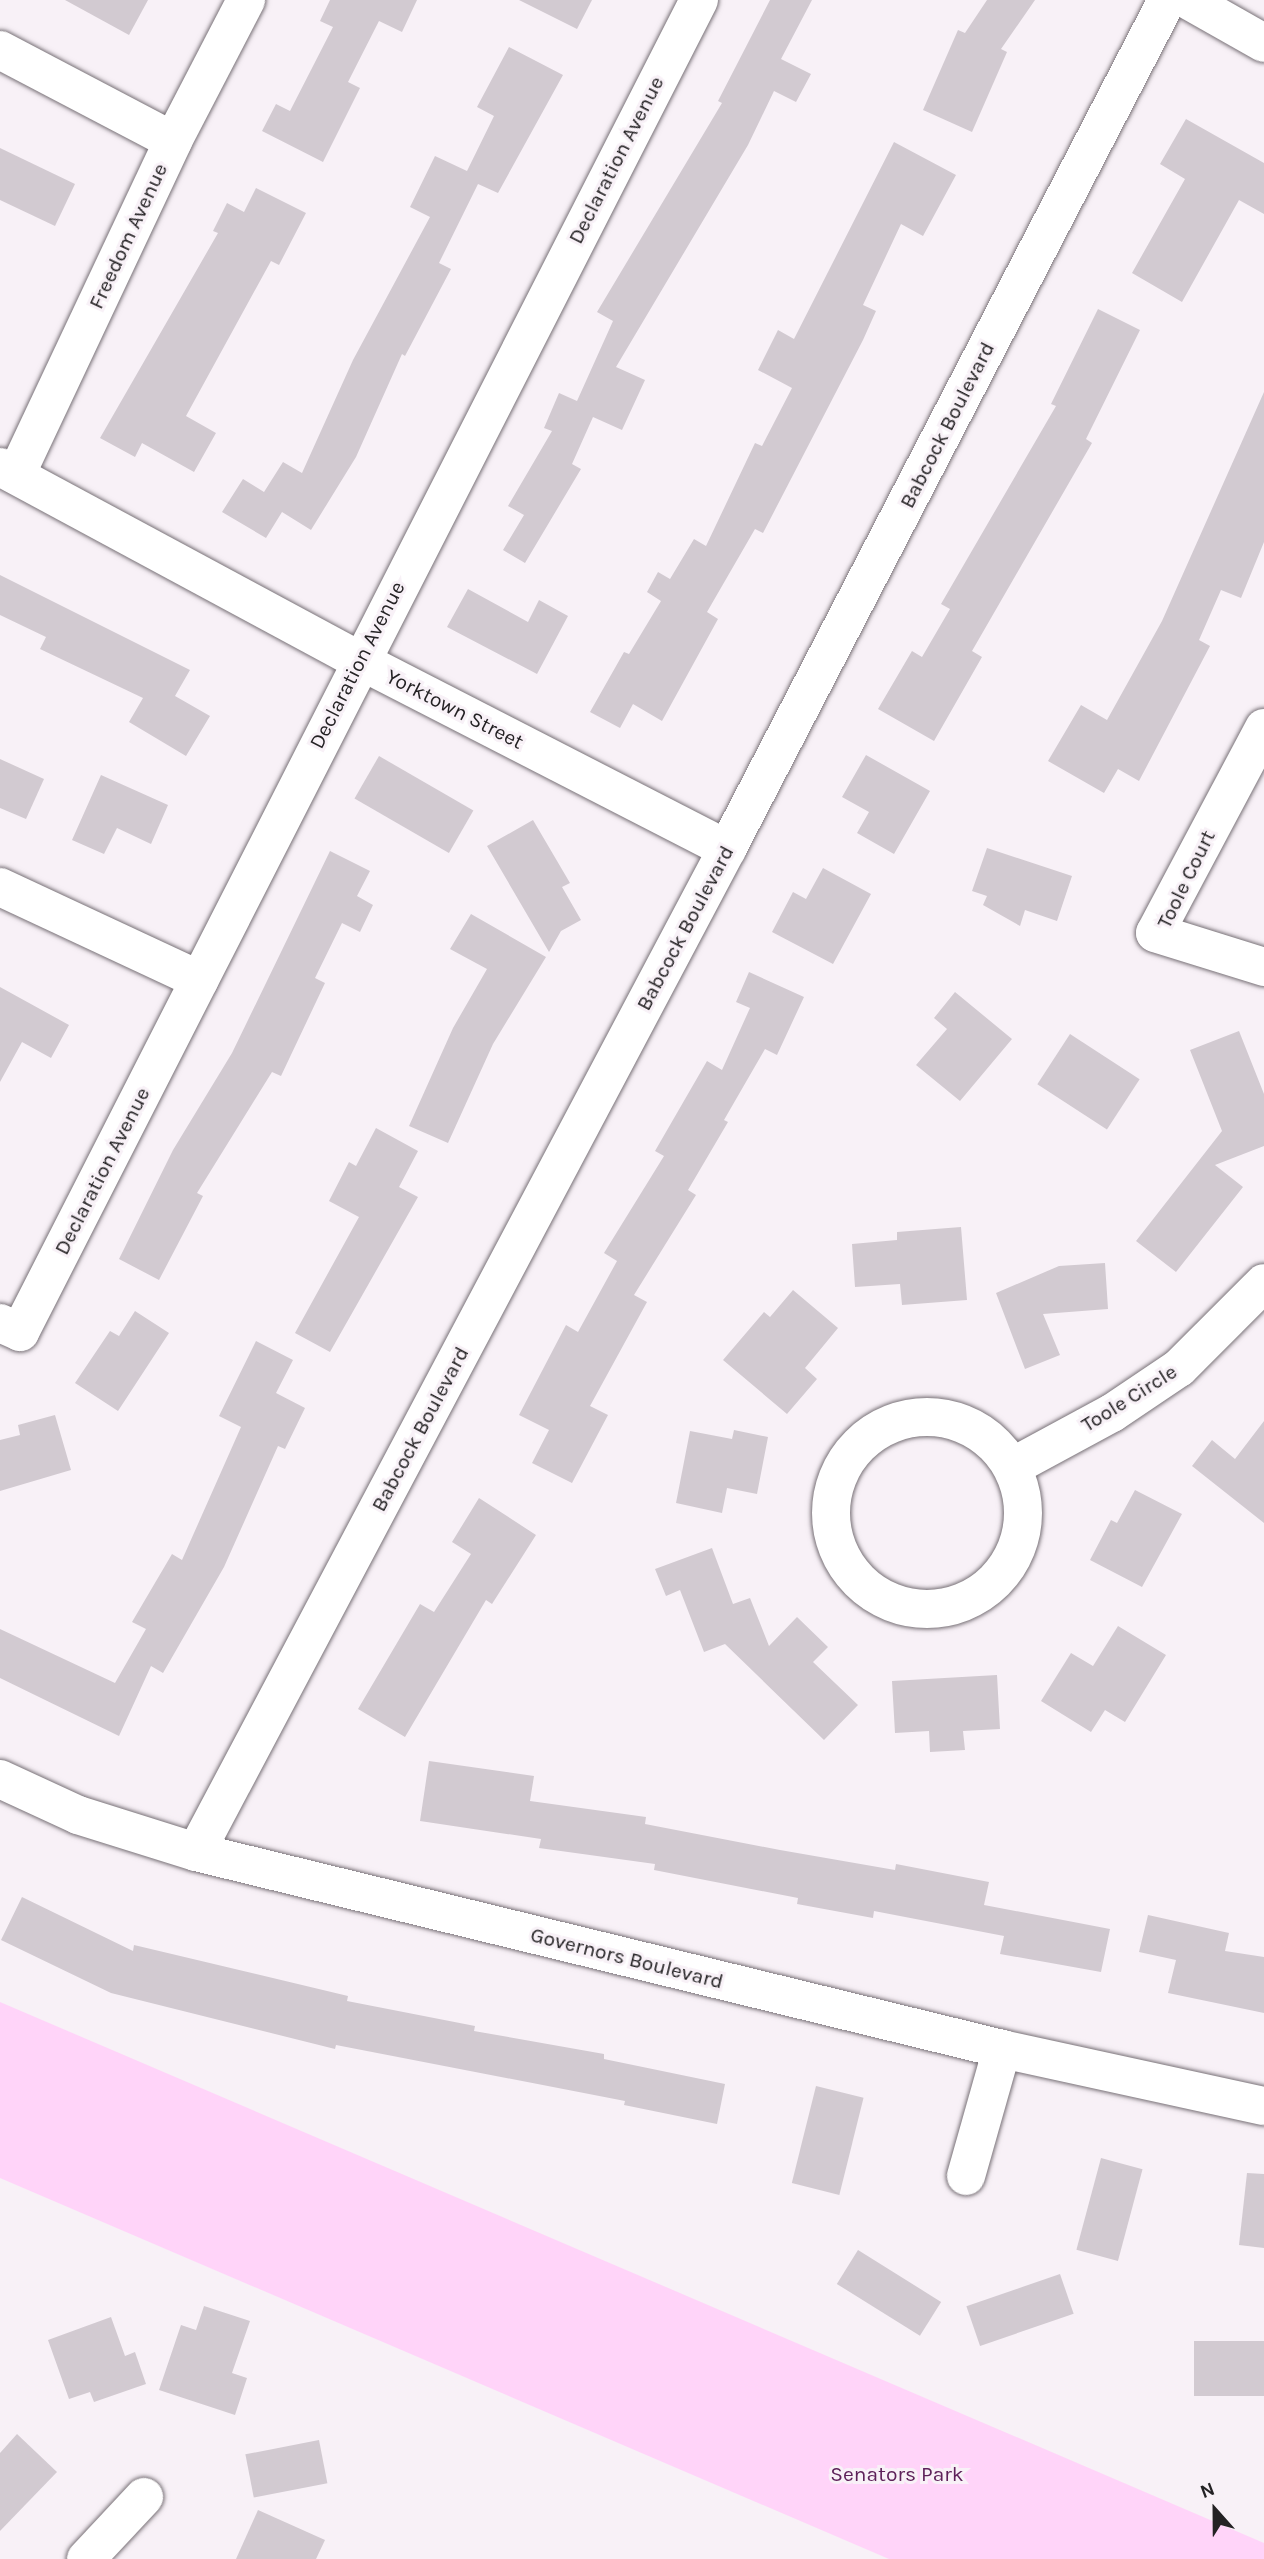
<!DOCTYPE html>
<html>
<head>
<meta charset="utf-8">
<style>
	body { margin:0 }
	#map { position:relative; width:1264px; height:2559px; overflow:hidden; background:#f8f1f7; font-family:Karla,sans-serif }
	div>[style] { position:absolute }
	.green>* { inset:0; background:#ffd4f9 }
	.building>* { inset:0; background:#d2cad1; transform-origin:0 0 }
	.roads { filter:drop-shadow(0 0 2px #787177) drop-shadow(0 0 2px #787177) }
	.minor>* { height:38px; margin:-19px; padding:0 19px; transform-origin:19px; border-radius:19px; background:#fff }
	.minor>.ring { margin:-19px; padding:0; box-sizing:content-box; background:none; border:38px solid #fff; border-radius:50% }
	.major>* { height:38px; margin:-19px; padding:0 19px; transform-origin:19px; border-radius:19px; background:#fff }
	span { translate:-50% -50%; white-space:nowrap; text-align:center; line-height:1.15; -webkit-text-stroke:6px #f8f1f7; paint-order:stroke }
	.street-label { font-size:21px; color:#242224 }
	.park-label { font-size:21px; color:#5d2159 }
	.north { position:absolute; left:1180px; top:2475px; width:70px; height:70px; -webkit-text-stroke:5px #f8f1f7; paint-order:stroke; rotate:339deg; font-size:19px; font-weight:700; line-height:28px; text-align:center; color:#242224 }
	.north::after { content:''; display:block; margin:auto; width:24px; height:32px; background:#242224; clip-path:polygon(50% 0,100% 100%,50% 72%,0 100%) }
</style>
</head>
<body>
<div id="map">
	<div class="green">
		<i style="clip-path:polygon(0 2002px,1264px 2543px,1264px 2559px,889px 2559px,0 2178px)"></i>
	</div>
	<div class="building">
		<i style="clip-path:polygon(65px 0,148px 0,129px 35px)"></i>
		<i style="clip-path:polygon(330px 0,417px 0,402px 32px,379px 21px,348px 82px,360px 88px,323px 162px,262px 131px,276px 104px,290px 111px,333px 27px,320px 21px)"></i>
		<i style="clip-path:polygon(519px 0,592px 0,577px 29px)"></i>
		<i style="clip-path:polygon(770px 0,812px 0,781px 59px,811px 74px,796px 102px,774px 91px,748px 145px,616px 367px,645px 380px,622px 430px,593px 417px,572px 464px,581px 469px,525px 563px,503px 550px,524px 515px,508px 506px,552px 431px,544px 428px,559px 393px,577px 401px,613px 321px,597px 312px,722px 103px,718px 101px)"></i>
		<i style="clip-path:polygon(987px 0,1035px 0,1001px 49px,1007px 52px,972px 132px,923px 110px,958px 30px,965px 33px)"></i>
		<i style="clip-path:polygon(509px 47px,563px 75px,498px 193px,478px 184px,439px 263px,451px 269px,405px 356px,402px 354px,356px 457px,311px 530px,282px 512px,266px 538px,222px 512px,243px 479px,264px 492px,283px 462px,302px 473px,353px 360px,430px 217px,410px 207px,435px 156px,467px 171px,494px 116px,477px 107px)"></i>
		<i style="clip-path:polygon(1186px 119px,1264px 163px,1264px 214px,1239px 200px,1182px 302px,1132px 273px,1185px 179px,1160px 164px)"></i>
		<i style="clip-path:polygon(894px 142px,956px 175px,923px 236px,901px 224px,863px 305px,876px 311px,863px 340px,763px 533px,755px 529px,707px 612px,718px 619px,662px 721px,633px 704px,620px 728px,590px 712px,624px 652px,629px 654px,661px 601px,647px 592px,658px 572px,670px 579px,694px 539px,706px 546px,755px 443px,762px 446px,792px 388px,758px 370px,778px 330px,794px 339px)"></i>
		<i style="clip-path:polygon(0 148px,75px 184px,55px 226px,0 200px)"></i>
		<i style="clip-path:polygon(256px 188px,306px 213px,279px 265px,271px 261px,186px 416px,216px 433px,194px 472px,142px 443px,135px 457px,100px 438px,218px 233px,213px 231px,227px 203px,244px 212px)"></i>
		<i style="clip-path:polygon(1098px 309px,1140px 330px,1086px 439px,1092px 443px,972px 651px,982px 657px,934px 741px,878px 709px,912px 651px,922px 657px,950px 609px,941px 604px,1056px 406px,1051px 404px)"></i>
		<i style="clip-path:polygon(1264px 392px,1264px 542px,1241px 598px,1221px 590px,1199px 640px,1210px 646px,1139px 781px,1118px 769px,1104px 793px,1048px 761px,1081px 705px,1107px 720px,1162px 621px)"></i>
		<i style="clip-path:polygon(0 575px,190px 670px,175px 696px,210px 716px,186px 756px,129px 722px,143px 698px,40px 649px,46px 637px,0 615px)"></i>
		<i style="clip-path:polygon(468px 589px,528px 622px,539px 600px,568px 616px,537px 674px,447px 627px)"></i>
		<i style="clip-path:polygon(866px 755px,930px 791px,894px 854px,857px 833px,869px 812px,842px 797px)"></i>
		<i style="left:379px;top:756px;width:109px;height:49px;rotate:30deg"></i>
		<i style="clip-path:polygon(0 759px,44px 779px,26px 819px,0 808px)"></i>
		<i style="clip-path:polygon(101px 775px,168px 805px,151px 844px,117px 828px,104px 854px,72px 840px)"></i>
		<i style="clip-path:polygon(533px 820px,570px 883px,562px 887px,581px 920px,561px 931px,549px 952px,487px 846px)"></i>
		<i style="clip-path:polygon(987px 848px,1072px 876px,1057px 921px,1025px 910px,1020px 926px,983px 905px,987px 896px,972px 891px)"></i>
		<i style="clip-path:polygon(330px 851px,370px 871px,357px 896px,373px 905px,360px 932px,342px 923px,315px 978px,325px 983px,281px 1076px,272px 1072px,197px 1193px,203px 1196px,159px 1280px,119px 1259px,173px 1150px,232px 1053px)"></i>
		<i style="clip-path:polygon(823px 868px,871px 894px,833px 964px,772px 932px,793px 892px,806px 899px)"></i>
		<i style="clip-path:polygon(471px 914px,546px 957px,493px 1044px,448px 1143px,409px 1126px,453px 1028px,487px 969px,450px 949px)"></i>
		<i style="clip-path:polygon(749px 972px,804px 997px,777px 1055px,765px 1049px,724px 1120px,728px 1122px,688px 1190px,696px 1195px,634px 1295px,647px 1302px,590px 1406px,608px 1415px,572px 1483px,532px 1463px,549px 1430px,519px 1415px,566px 1325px,578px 1332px,617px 1261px,604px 1253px,664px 1156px,655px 1151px,707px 1061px,722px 1070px,750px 1008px,736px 1002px)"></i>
		<i style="clip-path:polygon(0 987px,69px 1025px,51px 1058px,22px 1042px,0 1082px)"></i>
		<i style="clip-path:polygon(955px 992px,1012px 1039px,960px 1101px,916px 1065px,947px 1029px,934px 1018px)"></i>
		<i style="clip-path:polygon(1239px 1031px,1264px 1094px,1264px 1146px,1215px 1165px,1243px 1187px,1176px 1272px,1136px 1241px,1222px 1131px,1190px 1050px)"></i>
		<i style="left:1070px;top:1034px;width:83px;height:60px;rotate:33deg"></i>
		<i style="clip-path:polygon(376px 1128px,418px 1151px,399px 1187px,418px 1197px,330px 1352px,295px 1333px,359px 1217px,329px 1201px,349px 1162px,356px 1166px)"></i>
		<i style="clip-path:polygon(961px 1227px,967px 1300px,902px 1305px,900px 1284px,855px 1287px,852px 1244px,897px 1240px,897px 1232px)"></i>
		<i style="clip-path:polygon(1105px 1263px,1108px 1309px,1043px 1314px,1060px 1355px,1025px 1369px,996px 1293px,1059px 1266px)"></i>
		<i style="clip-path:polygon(793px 1290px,838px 1328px,805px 1368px,817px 1379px,787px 1414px,723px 1360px,764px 1312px,770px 1317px)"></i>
		<i style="clip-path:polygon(135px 1311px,169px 1333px,118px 1411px,75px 1383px,110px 1331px,119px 1336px)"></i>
		<i style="clip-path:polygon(256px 1341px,293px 1360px,276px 1393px,305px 1408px,285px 1449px,278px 1446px,224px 1567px,163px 1673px,151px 1666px,119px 1736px,0 1678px,0 1629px,115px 1683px,146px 1629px,132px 1622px,172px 1554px,182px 1560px,241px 1427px,219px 1416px)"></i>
		<i style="clip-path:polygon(55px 1415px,71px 1470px,0 1491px,0 1440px,20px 1435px,18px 1425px)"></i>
		<i style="clip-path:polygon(1264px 1421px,1264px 1523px,1192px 1466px,1212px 1440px,1235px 1459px)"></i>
		<i style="clip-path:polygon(734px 1430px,768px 1437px,757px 1494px,727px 1488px,722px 1513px,676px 1503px,690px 1431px,732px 1439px)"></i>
		<i style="clip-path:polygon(1135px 1490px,1182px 1514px,1142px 1587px,1090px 1560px,1111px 1520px,1117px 1523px)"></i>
		<i style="clip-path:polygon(479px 1498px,536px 1535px,492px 1604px,486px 1600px,405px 1737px,358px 1709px,420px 1604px,434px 1612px,471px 1554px,452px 1542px)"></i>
		<i style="clip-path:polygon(712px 1548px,733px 1604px,750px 1598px,769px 1646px,797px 1617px,828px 1647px,813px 1662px,858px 1705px,824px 1740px,725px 1644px,704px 1652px,680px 1590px,666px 1596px,655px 1569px)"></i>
		<i style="clip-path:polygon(1118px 1626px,1166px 1655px,1125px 1722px,1105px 1710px,1091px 1732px,1041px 1701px,1071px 1653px,1093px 1666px)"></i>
		<i style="clip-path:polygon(997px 1675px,1000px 1729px,963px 1731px,965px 1750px,930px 1752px,929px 1731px,895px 1733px,892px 1681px)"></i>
		<i style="clip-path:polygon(429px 1761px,534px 1776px,530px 1801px,646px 1817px,645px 1824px,780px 1850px,895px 1870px,896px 1864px,989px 1882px,984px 1905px,1110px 1929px,1101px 1972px,1000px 1954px,1004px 1936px,874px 1911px,873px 1918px,797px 1904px,798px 1898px,654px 1870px,655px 1864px,539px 1848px,541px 1839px,420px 1821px)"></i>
		<i style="clip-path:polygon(22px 1897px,133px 1951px,134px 1945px,348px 1996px,347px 2001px,475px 2026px,474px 2031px,604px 2054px,604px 2059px,725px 2084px,717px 2124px,624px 2105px,625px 2101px,336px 2045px,335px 2049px,111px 1993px,1px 1940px)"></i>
		<i style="clip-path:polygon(1148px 1915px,1229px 1933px,1225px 1951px,1264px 1957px,1264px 2013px,1168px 1993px,1176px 1960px,1139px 1952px)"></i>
		<i style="left:816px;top:2086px;width:49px;height:100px;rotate:14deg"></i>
		<i style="left:1101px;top:2158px;width:43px;height:95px;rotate:15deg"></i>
		<i style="clip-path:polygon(1247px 2173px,1264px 2174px,1264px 2248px,1239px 2245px)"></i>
		<i style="left:858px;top:2250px;width:98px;height:40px;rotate:32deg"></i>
		<i style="left:1060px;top:2274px;width:42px;height:99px;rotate:71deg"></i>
		<i style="clip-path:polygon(204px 2306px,250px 2321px,232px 2373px,247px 2378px,235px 2415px,159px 2390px,181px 2325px,196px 2330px)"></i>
		<i style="clip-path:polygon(111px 2317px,125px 2356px,135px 2352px,146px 2384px,94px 2402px,90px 2392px,69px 2399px,48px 2340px)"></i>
		<i style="left:1264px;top:2341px;width:55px;height:70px;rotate:90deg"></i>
		<i style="clip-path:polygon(17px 2434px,57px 2472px,0 2531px,0 2453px)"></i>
		<i style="left:319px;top:2440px;width:44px;height:75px;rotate:79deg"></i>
		<i style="clip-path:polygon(258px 2510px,325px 2540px,316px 2559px,236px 2559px)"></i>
	</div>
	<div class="roads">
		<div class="minor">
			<i style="left:1188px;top:0;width:87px;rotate:29.5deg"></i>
			<i style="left:0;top:50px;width:195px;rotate:27.7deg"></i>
			<i style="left:0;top:467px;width:408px;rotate:28.3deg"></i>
			<i style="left:359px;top:660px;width:414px;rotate:27.2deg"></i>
			<i style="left:16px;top:475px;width:369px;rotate:-64.8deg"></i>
			<i style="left:173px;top:141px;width:159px;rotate:-62.6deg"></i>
			<i style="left:1264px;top:728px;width:232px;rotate:118deg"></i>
			<i style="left:1155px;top:933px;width:114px;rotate:17.3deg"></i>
			<i style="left:0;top:887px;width:220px;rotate:25deg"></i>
			<i style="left:0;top:1323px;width:22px;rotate:24deg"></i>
			<i style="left:20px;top:1332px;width:1495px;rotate:-62.99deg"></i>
			<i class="ring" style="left:831px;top:1417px;width:154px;height:154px"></i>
			<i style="left:1012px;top:1467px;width:114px;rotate:-28.4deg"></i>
			<i style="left:1112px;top:1413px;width:81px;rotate:-33.9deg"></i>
			<i style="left:1179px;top:1368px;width:120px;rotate:-45deg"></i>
			<i style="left:196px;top:1852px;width:1135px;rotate:-62.1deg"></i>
			<i style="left:727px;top:849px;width:956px;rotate:-62.6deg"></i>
			<i style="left:966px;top:2176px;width:132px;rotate:-74.2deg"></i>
			<i style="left:86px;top:2559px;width:85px;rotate:-46.9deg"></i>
		</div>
		<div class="major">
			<i style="left:0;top:1779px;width:86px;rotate:24.8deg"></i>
			<i style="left:78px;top:1815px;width:124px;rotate:17.4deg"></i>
			<i style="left:196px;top:1852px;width:830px;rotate:13.73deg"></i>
			<i style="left:1002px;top:2049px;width:268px;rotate:12.3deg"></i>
		</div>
	</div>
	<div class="street-label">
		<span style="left:616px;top:160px;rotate:-63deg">Declaration Avenue</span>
		<span style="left:128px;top:236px;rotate:-65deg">Freedom Avenue</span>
		<span style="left:947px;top:425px;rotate:-63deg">Babcock Boulevard</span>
		<span style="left:357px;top:665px;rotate:-63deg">Declaration Avenue</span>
		<span style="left:455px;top:709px;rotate:27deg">Yorktown Street</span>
		<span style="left:1186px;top:879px;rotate:-64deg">Toole Court</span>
		<span style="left:685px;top:928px;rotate:-62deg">Babcock Boulevard</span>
		<span style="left:102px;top:1171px;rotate:-63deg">Declaration Avenue</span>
		<span style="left:1129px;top:1398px;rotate:-32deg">Toole Circle</span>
		<span style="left:420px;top:1429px;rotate:-62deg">Babcock Boulevard</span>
		<span style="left:627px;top:1958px;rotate:14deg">Governors Boulevard</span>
	</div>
	<div class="park-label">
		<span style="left:897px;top:2474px">Senators Park</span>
	</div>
	<div class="north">N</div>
</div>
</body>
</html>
